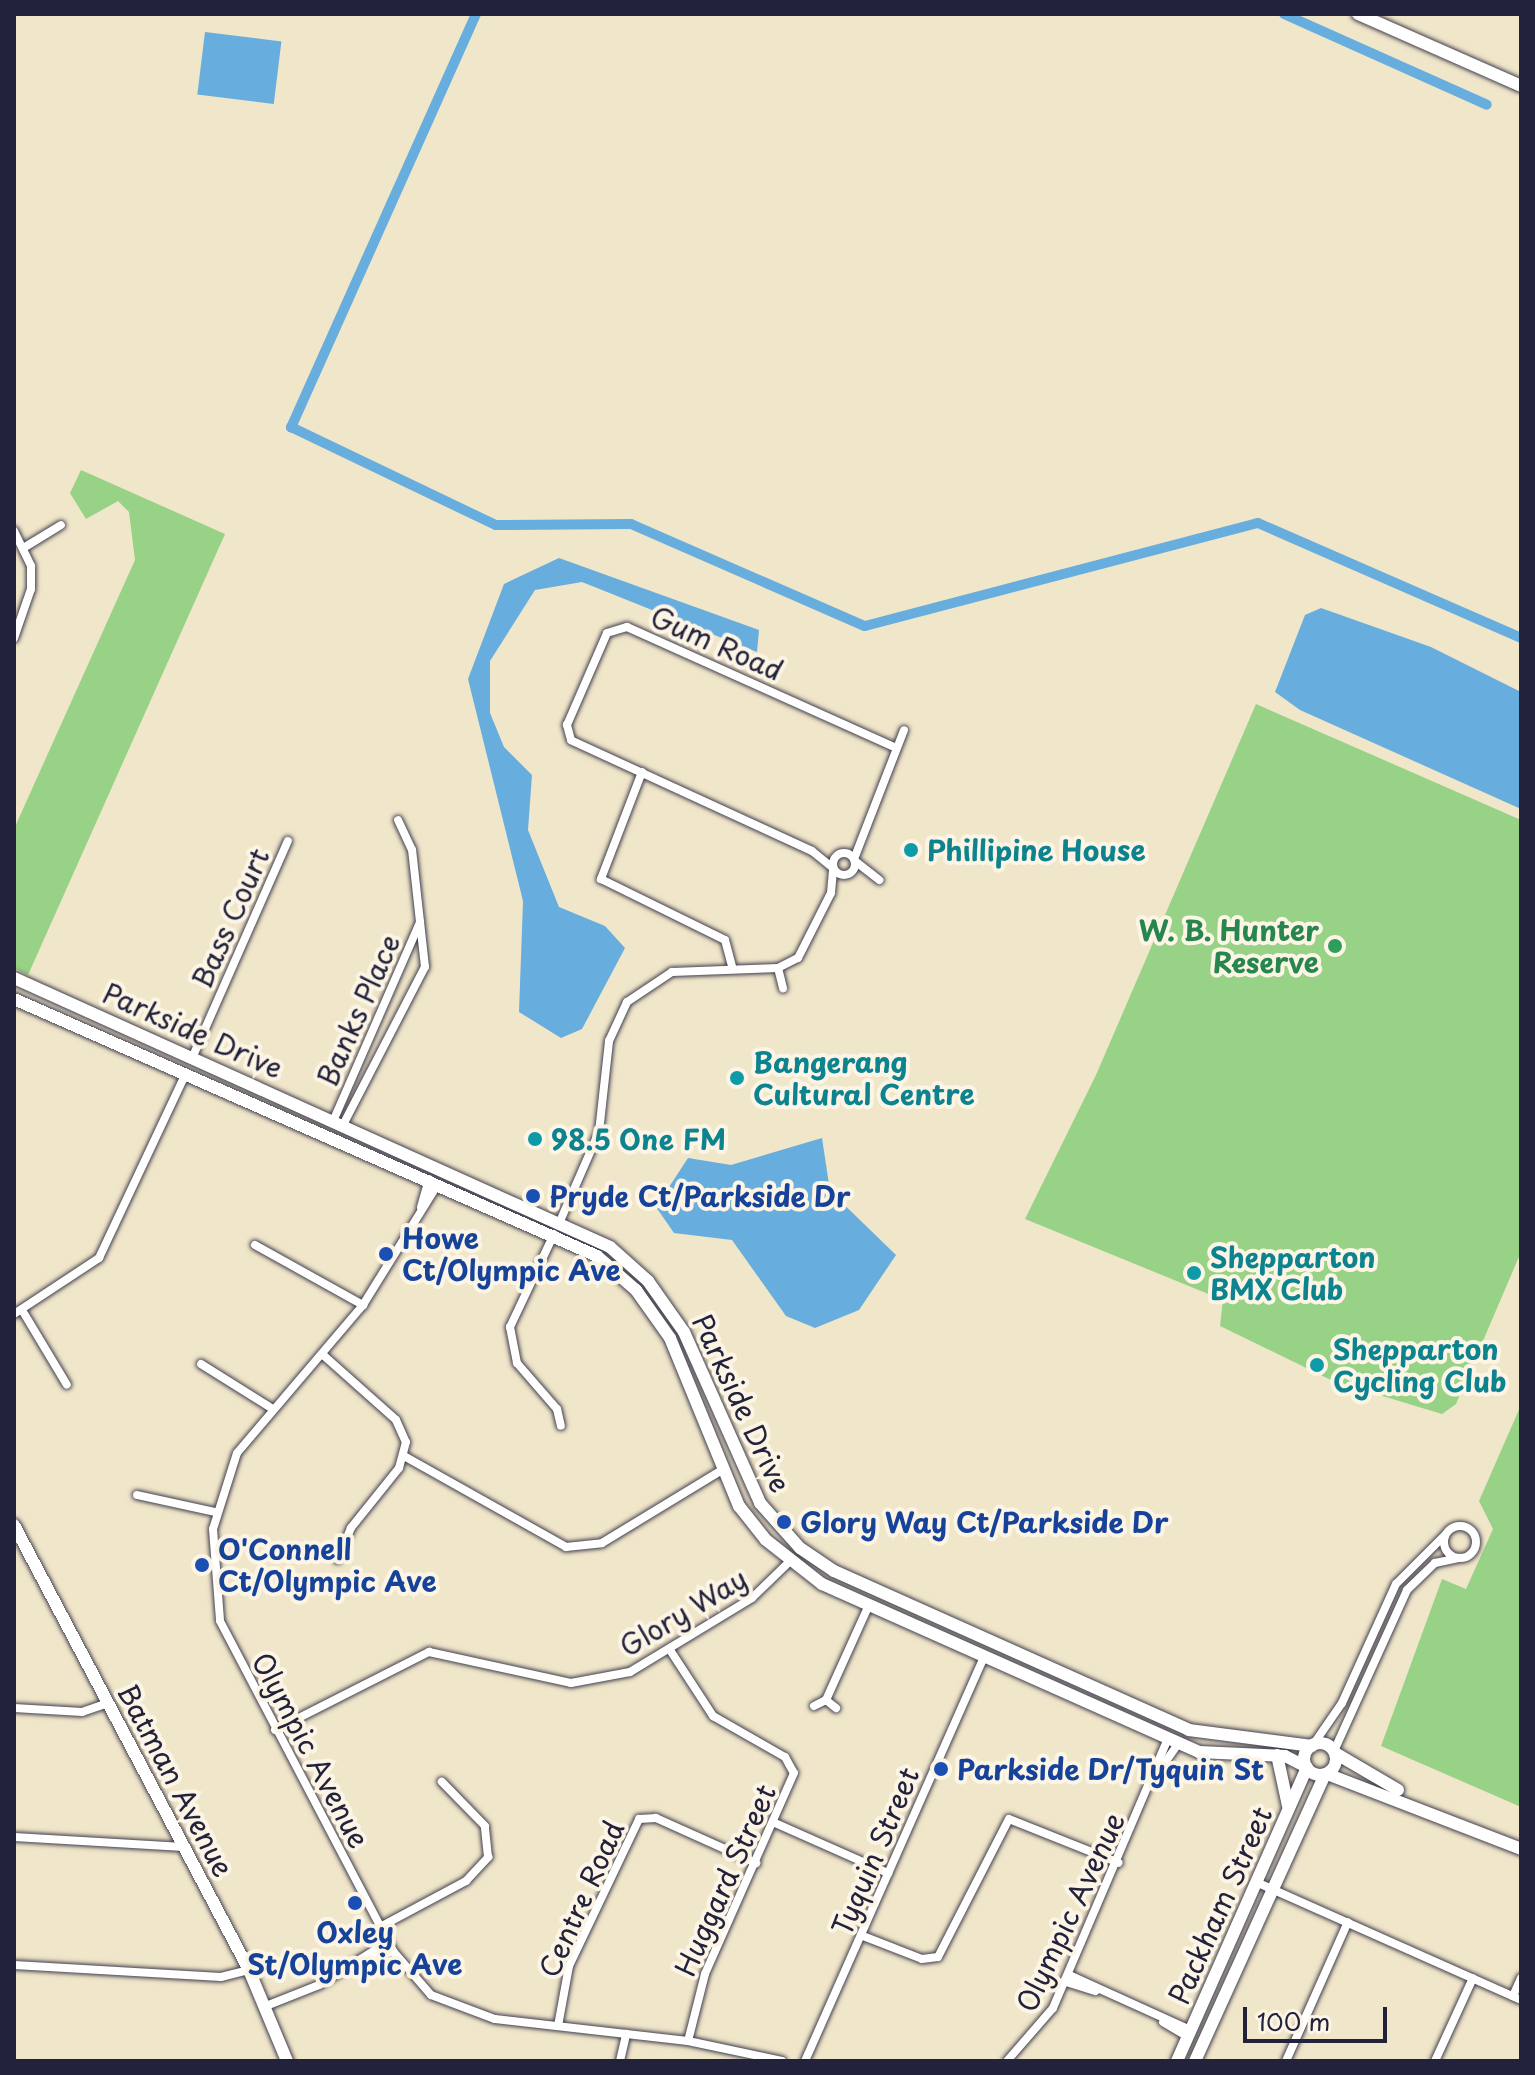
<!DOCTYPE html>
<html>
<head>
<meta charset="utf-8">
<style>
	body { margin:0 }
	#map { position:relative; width:1535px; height:2075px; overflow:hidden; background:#f0e6c9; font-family:"Playpen Sans",sans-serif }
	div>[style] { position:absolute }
	.green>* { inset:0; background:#97d286 }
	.water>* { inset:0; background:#67addd; transform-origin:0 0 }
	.canal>* { height:10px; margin:-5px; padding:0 5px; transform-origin:5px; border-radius:5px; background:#67addd }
	.roads { filter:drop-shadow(0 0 2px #413f50) drop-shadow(0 0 2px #413f50) }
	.street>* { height:8px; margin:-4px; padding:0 4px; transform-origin:4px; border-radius:4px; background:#fff }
	.street>.ring { margin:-4px; padding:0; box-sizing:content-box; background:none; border:8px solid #fff; border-radius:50% }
	.secondary>* { height:12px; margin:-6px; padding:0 6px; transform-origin:6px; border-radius:6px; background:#fff }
	.secondary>.ring { margin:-6px; padding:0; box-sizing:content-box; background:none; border:12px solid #fff; border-radius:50% }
	.dots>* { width:22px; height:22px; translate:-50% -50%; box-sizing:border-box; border:4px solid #fcf5e5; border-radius:50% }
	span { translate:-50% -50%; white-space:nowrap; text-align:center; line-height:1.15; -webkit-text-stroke:8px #fcf5e5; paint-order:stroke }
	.street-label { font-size:28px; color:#22223b }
	.culture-label { font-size:28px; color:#0d838f; font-weight:700 }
	.left { translate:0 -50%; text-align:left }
	.leisure-label { font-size:28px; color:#27864d; font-weight:700 }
	.right { translate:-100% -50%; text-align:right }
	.transit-label { font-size:28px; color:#164399; font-weight:700 }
	.frame { position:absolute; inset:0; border:16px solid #22223b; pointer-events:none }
	.scale { position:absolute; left:1243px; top:2007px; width:144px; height:36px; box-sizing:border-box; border:4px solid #22223b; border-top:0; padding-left:10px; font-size:24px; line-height:28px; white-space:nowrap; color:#22223b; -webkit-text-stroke:6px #fcf5e5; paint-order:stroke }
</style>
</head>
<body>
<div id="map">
	<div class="green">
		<i style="clip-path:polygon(81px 470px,225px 534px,28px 975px,14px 968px,14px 829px,135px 560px,129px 512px,118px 501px,86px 519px,70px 493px)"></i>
		<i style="clip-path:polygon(1256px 704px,1521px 820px,1521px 1252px,1456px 1404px,1442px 1414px,1333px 1381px,1220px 1326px,1223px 1300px,1025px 1219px,1096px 1075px)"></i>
		<i style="clip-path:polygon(1521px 1405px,1521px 1807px,1381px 1746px,1442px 1579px,1466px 1589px,1493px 1529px,1479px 1501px)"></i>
	</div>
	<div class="water">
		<i style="left:205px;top:32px;width:77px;height:63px;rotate:7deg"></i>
		<i style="clip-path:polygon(559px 558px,759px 630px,757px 652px,582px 582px,535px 590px,490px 661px,490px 713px,504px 747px,532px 775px,528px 830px,559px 907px,605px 926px,625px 948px,582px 1029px,561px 1038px,519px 1012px,523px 901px,468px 679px,504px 584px)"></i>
		<i style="clip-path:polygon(1321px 608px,1431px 647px,1521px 692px,1521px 809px,1300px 710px,1275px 692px,1305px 615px)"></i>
		<i style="clip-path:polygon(822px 1138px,830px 1191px,896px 1255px,859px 1310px,815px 1328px,786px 1316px,732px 1240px,674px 1233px,656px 1207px,688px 1158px,731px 1165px)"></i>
	</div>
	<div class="canal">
		<i style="left:476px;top:14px;width:453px;rotate:114.1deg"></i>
		<i style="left:291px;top:427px;width:227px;rotate:25.6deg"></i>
		<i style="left:496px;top:525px;width:135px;rotate:-0.4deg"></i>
		<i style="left:631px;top:524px;width:255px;rotate:23.6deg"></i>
		<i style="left:865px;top:626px;width:406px;rotate:-14.7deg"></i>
		<i style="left:1258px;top:523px;width:287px;rotate:23.6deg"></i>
		<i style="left:1284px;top:14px;width:222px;rotate:24.1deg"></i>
	</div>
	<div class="roads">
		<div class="street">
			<i style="left:14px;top:531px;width:39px;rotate:64deg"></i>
			<i style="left:31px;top:566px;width:23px;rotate:90deg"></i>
			<i style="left:31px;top:589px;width:52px;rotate:109.1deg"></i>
			<i style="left:25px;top:547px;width:42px;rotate:-31.4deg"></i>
			<i style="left:642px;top:772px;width:115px;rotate:111deg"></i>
			<i style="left:601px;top:879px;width:138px;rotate:26.2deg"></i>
			<i style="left:725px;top:940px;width:30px;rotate:75deg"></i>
			<i class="ring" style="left:833px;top:853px;width:14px;height:14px"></i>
			<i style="left:854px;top:859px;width:138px;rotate:-68.8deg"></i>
			<i style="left:855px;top:861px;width:31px;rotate:38deg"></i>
			<i style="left:833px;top:868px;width:27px;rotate:-141deg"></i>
			<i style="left:812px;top:851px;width:265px;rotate:-155.3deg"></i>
			<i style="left:571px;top:740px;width:16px;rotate:-105deg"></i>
			<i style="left:567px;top:725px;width:100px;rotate:-66.5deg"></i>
			<i style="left:607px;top:633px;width:21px;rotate:-17deg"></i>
			<i style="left:627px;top:627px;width:295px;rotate:24.2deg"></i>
			<i style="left:778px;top:968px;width:21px;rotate:76deg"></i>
			<i style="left:193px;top:1056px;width:235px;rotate:-66.2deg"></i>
			<i style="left:334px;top:1119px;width:215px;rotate:-66.4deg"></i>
			<i style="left:344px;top:1123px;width:176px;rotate:-62.6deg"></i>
			<i style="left:425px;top:967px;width:118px;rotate:-96.3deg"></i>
			<i style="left:412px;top:850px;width:33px;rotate:-115deg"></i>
			<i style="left:438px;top:1184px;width:142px;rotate:121.8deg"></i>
			<i style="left:363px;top:1305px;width:194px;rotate:130.4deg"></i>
			<i style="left:237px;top:1453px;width:80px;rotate:107.5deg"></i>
			<i style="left:213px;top:1529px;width:92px;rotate:85.6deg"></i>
			<i style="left:220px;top:1621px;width:373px;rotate:62.3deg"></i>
			<i style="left:393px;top:1951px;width:58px;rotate:49.2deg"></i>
			<i style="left:431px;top:1995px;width:68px;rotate:20.6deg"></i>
			<i style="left:495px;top:2019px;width:194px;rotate:6.5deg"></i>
			<i style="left:688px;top:2041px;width:96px;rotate:12deg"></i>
			<i style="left:421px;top:1207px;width:29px;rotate:-74deg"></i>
			<i style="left:561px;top:1219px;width:95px;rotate:-66.4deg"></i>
			<i style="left:599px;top:1132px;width:92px;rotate:-83.7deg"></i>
			<i style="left:609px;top:1041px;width:43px;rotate:-65.2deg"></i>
			<i style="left:627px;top:1002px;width:54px;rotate:-33.7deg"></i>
			<i style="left:672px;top:972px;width:106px;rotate:-2.2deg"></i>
			<i style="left:778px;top:968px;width:22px;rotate:-27deg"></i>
			<i style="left:798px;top:958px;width:73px;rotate:-63.1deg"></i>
			<i style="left:831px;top:893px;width:24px;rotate:-85deg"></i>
			<i style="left:554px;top:1234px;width:103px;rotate:115.3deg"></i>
			<i style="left:510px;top:1327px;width:37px;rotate:79deg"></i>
			<i style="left:517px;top:1363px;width:61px;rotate:49deg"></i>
			<i style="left:557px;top:1409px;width:17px;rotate:77deg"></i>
			<i style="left:255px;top:1245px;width:124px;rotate:29.1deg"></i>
			<i style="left:22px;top:1310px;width:87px;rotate:59deg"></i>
			<i style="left:14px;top:1314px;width:102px;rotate:-33.4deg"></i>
			<i style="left:99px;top:1258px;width:204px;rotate:-64.8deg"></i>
			<i style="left:322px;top:1354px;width:99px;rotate:41.7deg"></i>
			<i style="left:396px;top:1420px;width:24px;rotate:66deg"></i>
			<i style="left:406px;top:1442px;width:27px;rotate:105deg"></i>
			<i style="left:399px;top:1468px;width:77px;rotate:128.7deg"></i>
			<i style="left:351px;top:1528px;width:34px;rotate:113deg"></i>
			<i style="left:201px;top:1364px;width:85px;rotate:32deg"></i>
			<i style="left:404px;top:1456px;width:186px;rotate:29.3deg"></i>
			<i style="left:566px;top:1547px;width:36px;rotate:-6deg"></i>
			<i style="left:602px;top:1543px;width:140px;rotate:-31.3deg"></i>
			<i style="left:137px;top:1495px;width:80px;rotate:12.3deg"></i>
			<i class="ring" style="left:1444px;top:1526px;width:24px;height:24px"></i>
			<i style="left:670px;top:1650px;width:79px;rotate:56.9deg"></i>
			<i style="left:713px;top:1716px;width:83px;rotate:29.7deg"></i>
			<i style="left:785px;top:1757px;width:18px;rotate:61deg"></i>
			<i style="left:794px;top:1773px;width:220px;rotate:113.9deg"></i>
			<i style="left:705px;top:1974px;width:69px;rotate:104.2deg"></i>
			<i style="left:826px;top:1700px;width:102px;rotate:-65.7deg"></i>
			<i style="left:814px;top:1706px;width:13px;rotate:-27deg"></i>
			<i style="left:826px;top:1700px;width:13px;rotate:39deg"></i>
			<i style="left:14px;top:1708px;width:68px;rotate:3.4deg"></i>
			<i style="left:82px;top:1712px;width:28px;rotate:-19deg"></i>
			<i style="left:275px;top:1730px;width:173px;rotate:-26.9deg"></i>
			<i style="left:429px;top:1652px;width:145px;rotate:12.3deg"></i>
			<i style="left:571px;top:1683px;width:60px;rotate:-10.6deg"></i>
			<i style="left:630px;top:1672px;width:143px;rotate:-31.2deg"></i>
			<i style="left:752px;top:1598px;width:53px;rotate:-44.2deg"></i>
			<i style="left:1313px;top:1745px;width:51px;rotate:-55.4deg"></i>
			<i style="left:1342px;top:1703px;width:131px;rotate:-65.6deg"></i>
			<i style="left:1396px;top:1584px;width:69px;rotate:-45deg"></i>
			<i style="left:1334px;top:1751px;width:177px;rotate:-65.6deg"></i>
			<i style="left:1407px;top:1590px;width:39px;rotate:-44deg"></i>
			<i style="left:1435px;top:1563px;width:25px;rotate:-12deg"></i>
			<i style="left:1159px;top:1771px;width:33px;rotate:-55deg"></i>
			<i style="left:775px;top:1823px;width:124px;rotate:23.9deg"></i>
			<i style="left:14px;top:1837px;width:170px;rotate:3.4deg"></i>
			<i style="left:1256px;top:1882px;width:290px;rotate:24deg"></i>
			<i style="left:380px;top:1927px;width:98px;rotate:-28.1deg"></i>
			<i style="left:466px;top:1881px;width:33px;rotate:-47deg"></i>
			<i style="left:488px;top:1857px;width:31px;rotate:-96deg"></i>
			<i style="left:485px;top:1826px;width:62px;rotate:-134.3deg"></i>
			<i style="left:863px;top:1936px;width:63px;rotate:21.3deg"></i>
			<i style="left:922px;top:1959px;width:16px;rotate:-7deg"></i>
			<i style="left:938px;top:1957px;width:155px;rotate:-62.8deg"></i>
			<i style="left:1009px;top:1819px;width:118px;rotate:21.8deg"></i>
			<i style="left:362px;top:1963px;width:33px;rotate:-21deg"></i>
			<i style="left:14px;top:1965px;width:207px;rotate:3.3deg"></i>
			<i style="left:221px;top:1977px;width:29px;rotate:-14deg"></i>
			<i style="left:1069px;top:1975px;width:133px;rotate:24.4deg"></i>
			<i style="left:1066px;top:1982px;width:31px;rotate:17deg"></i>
			<i style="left:1513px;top:1996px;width:20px;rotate:-66deg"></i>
			<i style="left:266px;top:2006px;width:57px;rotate:-21.6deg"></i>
			<i style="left:319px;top:1985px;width:81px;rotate:-31.9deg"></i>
			<i style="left:1163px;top:2022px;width:29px;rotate:31deg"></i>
			<i style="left:558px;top:2026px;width:61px;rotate:-79.6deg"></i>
			<i style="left:569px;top:1966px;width:163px;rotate:-64.5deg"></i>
			<i style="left:639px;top:1819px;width:17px;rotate:-3deg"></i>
			<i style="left:656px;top:1818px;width:110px;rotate:24.2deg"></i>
			<i style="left:620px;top:2061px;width:28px;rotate:-77deg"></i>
			<i style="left:805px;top:2061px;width:442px;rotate:-66.1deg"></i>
			<i style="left:1007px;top:2061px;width:70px;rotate:-49deg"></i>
			<i style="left:1053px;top:2008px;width:293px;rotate:-66.9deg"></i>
			<i style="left:1286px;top:2061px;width:152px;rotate:-66deg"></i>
			<i style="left:1435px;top:2061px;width:91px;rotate:-65.4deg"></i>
		</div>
		<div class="secondary">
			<i style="left:1358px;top:14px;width:178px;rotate:23.8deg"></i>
			<i style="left:14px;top:978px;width:654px;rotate:24.29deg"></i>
			<i style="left:610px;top:1247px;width:51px;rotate:41.8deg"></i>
			<i style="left:648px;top:1281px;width:62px;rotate:54.8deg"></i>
			<i style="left:684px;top:1332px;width:187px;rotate:66deg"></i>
			<i style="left:760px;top:1503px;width:60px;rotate:48.4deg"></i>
			<i style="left:800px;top:1548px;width:41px;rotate:34.1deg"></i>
			<i style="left:834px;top:1571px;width:389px;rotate:24.1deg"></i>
			<i style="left:1189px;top:1730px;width:124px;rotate:7.4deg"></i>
			<i style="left:14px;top:999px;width:637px;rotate:23.79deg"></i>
			<i style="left:597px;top:1256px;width:52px;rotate:41.1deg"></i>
			<i style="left:636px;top:1290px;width:59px;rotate:54.7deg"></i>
			<i style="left:670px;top:1338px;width:182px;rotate:67.7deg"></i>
			<i style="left:739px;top:1506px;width:43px;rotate:51.5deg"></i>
			<i style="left:766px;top:1540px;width:71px;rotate:38.2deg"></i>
			<i style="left:822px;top:1584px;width:413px;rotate:24deg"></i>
			<i style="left:1199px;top:1752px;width:86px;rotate:2.7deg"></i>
			<i style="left:1285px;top:1756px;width:22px;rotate:27deg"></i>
			<i style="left:14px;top:1525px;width:503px;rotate:62.16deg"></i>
			<i style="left:249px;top:1970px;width:99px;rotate:67.3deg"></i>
			<i class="ring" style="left:1304px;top:1743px;width:20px;height:20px"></i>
			<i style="left:1335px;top:1753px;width:73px;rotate:30.4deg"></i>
			<i style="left:1277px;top:1755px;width:52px;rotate:77.8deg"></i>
			<i style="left:1327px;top:1774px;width:208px;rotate:21.1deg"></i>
			<i style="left:1177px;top:2061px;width:321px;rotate:-66.1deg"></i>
			<i style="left:1195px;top:2061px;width:314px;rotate:-65.6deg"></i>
		</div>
	</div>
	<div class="dots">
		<i style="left:911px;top:850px;background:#0f9aa8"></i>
		<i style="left:1335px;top:946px;background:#2e9e5b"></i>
		<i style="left:737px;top:1078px;background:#0f9aa8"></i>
		<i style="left:535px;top:1139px;background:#0f9aa8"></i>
		<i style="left:533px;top:1196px;background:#1a4fb4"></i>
		<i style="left:386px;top:1254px;background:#1a4fb4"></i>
		<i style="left:1194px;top:1273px;background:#0f9aa8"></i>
		<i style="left:1317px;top:1365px;background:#0f9aa8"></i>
		<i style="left:784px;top:1522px;background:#1a4fb4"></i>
		<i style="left:202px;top:1565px;background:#1a4fb4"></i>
		<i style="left:941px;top:1769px;background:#1a4fb4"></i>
		<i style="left:355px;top:1903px;background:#1a4fb4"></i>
	</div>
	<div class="street-label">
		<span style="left:717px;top:643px;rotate:24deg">Gum Road</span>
		<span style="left:230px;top:918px;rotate:-66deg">Bass Court</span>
		<span style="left:358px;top:1010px;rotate:-66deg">Banks Place</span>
		<span style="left:193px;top:1030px;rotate:24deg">Parkside Drive</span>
		<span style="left:742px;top:1403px;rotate:65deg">Parkside Drive</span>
		<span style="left:683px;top:1612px;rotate:-31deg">Glory Way</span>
		<span style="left:311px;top:1750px;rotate:62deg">Olympic Avenue</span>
		<span style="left:176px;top:1780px;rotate:62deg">Batman Avenue</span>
		<span style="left:875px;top:1851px;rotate:-67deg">Tyquin Street</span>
		<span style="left:725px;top:1880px;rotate:-66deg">Huggard Street</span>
		<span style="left:581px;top:1899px;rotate:-66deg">Centre Road</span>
		<span style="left:1220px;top:1905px;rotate:-66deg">Packham Street</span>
		<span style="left:1070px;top:1912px;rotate:-65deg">Olympic Avenue</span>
	</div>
	<div class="culture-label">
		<span class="left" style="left:927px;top:850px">Phillipine House</span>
		<span class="left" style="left:753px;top:1078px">Bangerang<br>Cultural Centre</span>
		<span class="left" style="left:551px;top:1139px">98.5 One FM</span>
		<span class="left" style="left:1210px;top:1273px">Shepparton<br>BMX Club</span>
		<span class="left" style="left:1333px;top:1365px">Shepparton<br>Cycling Club</span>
	</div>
	<div class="leisure-label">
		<span class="right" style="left:1319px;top:946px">W. B. Hunter<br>Reserve</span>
	</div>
	<div class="transit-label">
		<span class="left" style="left:549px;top:1196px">Pryde Ct/Parkside Dr</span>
		<span class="left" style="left:402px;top:1254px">Howe<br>Ct/Olympic Ave</span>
		<span class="left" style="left:800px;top:1522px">Glory Way Ct/Parkside Dr</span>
		<span class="left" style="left:218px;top:1565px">O'Connell<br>Ct/Olympic Ave</span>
		<span class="left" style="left:957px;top:1769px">Parkside Dr/Tyquin St</span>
		<span style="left:355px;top:1948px">Oxley<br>St/Olympic Ave</span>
	</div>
	<div class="frame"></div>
	<div class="scale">100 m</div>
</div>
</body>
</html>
